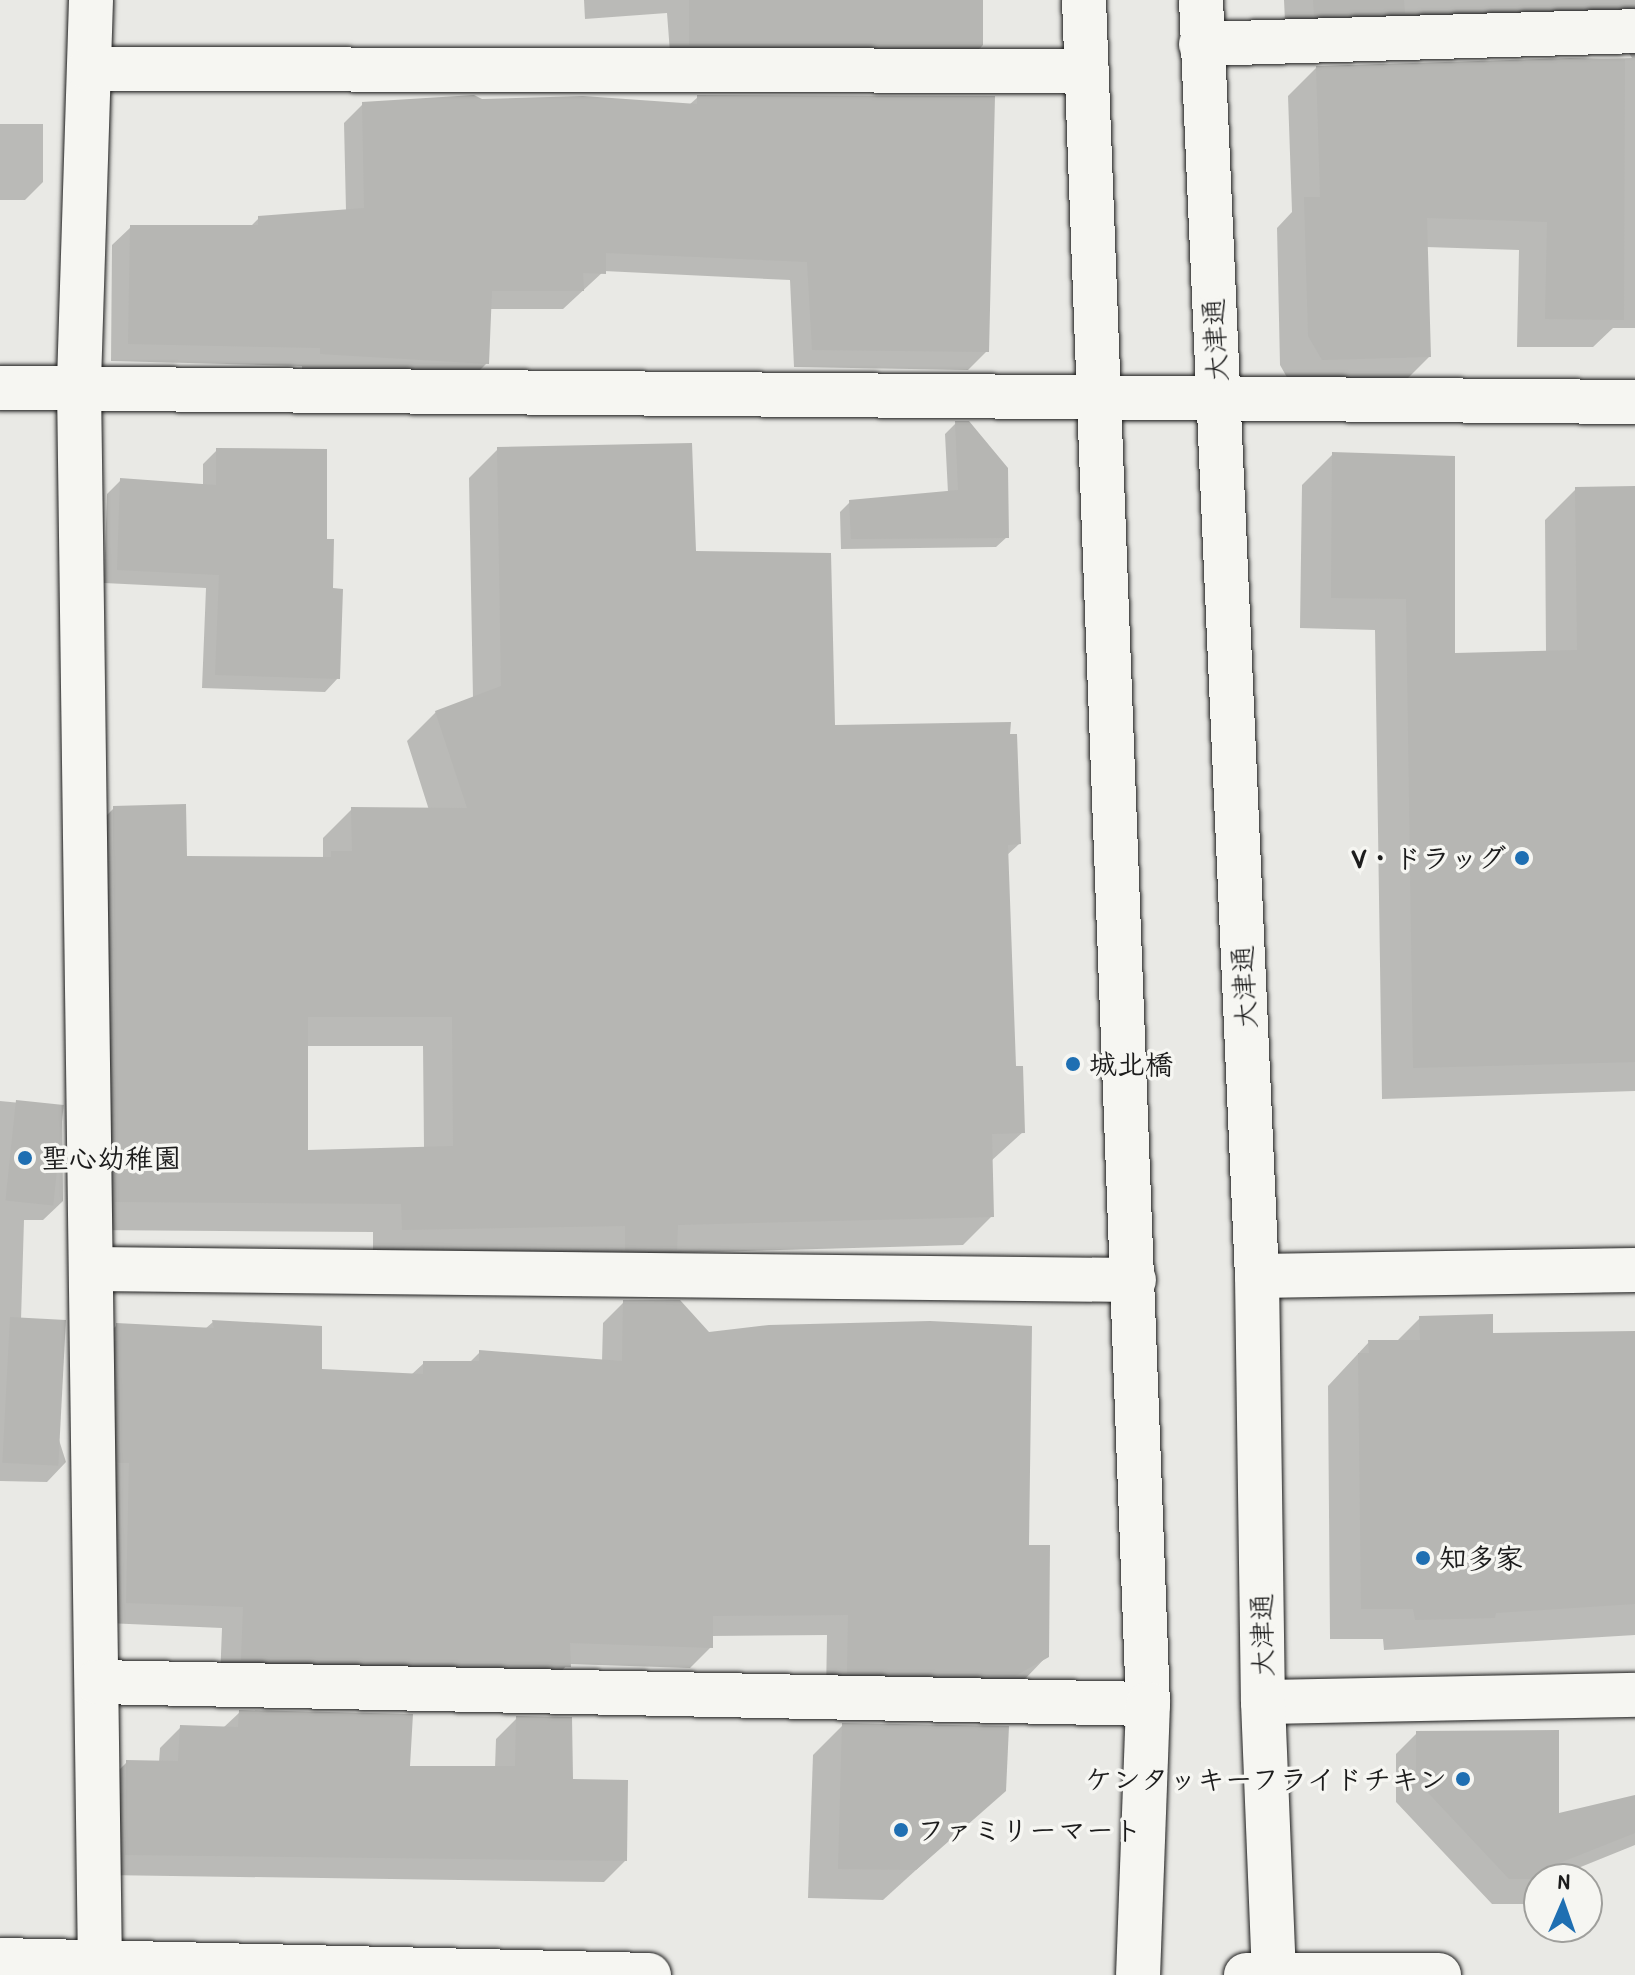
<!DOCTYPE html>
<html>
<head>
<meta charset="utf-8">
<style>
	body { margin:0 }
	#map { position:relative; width:1635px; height:1975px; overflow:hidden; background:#e9e9e5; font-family:"Patrick Hand","Klee One",sans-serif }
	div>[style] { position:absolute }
	.shadow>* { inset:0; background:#0003 }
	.building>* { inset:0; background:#b6b6b3; transform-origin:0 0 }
	.roads { filter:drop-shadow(0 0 2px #1c1c1c) drop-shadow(0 0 2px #1c1c1c) }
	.minor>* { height:44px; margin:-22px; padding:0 22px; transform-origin:22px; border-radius:22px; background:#f6f6f2 }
	.tertiary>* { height:44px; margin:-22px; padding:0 22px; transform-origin:22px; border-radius:22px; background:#f6f6f2 }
	.dots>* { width:22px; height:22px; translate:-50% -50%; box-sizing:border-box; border:4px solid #f6f6f2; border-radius:50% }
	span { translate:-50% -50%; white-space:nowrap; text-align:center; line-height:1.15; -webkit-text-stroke:7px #f6f6f2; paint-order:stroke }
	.street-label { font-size:28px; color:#1c1c1c }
	.poi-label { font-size:28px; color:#1c1c1c; font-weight:700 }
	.right { translate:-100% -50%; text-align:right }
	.left { translate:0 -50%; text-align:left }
	.north { position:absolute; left:1523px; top:1863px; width:80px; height:80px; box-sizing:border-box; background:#f6f6f2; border:2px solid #9f9f9c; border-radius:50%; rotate:2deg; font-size:22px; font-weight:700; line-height:32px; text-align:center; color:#1c1c1c }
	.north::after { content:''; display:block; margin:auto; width:28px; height:36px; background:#1f6fb2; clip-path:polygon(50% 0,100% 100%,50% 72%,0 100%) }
</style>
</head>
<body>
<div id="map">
	<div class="shadow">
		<i style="clip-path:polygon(584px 0,981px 0,983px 45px,962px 67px,671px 66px,667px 13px,585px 19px)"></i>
		<i style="clip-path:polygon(1284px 0,1635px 0,1635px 328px,1613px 328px,1593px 347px,1517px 347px,1519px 250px,1426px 247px,1429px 357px,1401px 385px,1293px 388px,1280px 365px,1277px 228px,1292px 212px,1288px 96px,1316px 68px,1632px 58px,1619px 37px,1286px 43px)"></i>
		<i style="clip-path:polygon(698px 97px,987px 351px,968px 370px,794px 367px,790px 280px,604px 271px,563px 309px,489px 309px,487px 363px,468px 382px,302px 372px,302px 366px,111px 361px,112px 245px,131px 227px,250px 227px,259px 218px,346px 211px,344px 123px,363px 104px,689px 105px)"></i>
		<i style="clip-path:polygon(0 124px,43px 124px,43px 182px,25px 200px,0 200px,0 324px)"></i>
		<i style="clip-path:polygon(956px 423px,1007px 537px,996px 547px,841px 549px,840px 512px,850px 502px,948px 493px,945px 434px)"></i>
		<i style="clip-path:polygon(evenodd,498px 449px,695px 553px,833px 727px,1019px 844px,1006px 856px,1015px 1068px,1023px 1132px,991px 1161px,992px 1216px,963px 1245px,672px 1253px,646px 1278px,373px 1258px,373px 1232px,87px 1230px,85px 837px,114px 808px,185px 858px,323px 859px,323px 838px,352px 809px,429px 810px,407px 741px,436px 712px,473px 699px,469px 478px,498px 449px,306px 1046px,423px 1046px,424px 1149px,306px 1152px,306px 1046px)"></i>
		<i style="clip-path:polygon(217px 450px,325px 541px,338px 678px,325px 692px,202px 688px,206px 588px,104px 583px,107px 494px,121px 480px,203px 486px,203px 464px)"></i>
		<i style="clip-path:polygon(1333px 454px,1453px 655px,1546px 653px,1545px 520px,1576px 489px,1635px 488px,1635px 1091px,1382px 1099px,1375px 630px,1300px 628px,1302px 485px)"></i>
		<i style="clip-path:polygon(0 1101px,62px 1107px,63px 1201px,43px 1220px,24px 1220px,21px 1320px,66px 1462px,47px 1482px,0 1481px)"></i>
		<i style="clip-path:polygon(624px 1302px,708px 1334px,1027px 1547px,1047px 1656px,1026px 1678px,993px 1697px,826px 1693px,827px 1635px,711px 1636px,711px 1647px,690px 1668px,568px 1664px,547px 1687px,220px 1680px,222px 1628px,106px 1623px,96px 1346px,117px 1325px,205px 1329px,213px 1322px,320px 1371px,411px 1375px,424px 1363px,469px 1363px,480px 1352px,602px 1361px,603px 1323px)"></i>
		<i style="clip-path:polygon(1420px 1318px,1491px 1335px,1635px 1333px,1635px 1635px,1384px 1650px,1383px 1639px,1330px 1639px,1328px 1386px,1369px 1342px,1396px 1342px)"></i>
		<i style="clip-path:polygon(240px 1712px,408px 1768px,495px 1768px,496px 1739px,517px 1718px,571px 1781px,625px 1861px,604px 1882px,104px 1875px,106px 1783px,127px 1762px,159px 1762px,160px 1748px,181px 1727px,223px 1728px)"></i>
		<i style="clip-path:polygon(843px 1725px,1004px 1790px,883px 1900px,808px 1898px,813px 1755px)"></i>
		<i style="clip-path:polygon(1417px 1733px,1557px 1816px,1635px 1797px,1635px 1845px,1551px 1879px,1539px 1879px,1539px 1896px,1531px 1904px,1492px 1904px,1396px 1802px,1396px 1754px)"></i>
	</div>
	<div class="building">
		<i style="left:689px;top:0;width:294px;height:45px"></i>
		<i style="clip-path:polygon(1313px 0,1404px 0,1405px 13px,1314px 16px)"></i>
		<i style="clip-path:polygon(1570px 58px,1625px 59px,1624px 320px,1545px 319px,1547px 222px,1427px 218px,1431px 357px,1322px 360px,1308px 336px,1304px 197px,1320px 197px,1316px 66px)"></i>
		<i style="clip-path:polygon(474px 95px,482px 99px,583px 96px,697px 104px,697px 95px,995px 96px,989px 352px,812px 350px,807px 262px,606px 253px,606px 274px,583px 273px,584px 291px,492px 291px,489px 364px,320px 354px,320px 348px,128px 344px,130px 225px,258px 225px,258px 216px,364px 208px,362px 102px)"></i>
		<i style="clip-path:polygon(955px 421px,969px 421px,1008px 468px,1009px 538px,851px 539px,849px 500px,958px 490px)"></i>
		<i style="clip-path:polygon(evenodd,692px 443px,696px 551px,831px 553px,835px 725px,1011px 722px,1010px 734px,1017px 734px,1021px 844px,1008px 845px,1016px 1066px,1023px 1066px,1025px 1133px,992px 1134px,994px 1217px,678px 1225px,677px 1250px,625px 1250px,625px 1226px,402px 1230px,401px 1204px,115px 1202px,113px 806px,186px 804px,187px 856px,331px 857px,331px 851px,352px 851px,351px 807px,467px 808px,435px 711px,501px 686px,497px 447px,692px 443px,308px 1017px,452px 1017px,453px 1146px,308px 1150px,308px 1017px)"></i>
		<i style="clip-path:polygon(216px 448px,327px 449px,327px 539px,334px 539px,333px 588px,343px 589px,340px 679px,215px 675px,219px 575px,117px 570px,120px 478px,216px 485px)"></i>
		<i style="clip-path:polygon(1332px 452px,1455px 456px,1455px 653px,1577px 650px,1575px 487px,1635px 486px,1635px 1062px,1413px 1068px,1406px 599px,1331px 598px)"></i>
		<i style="left:16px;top:1100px;width:48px;height:101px;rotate:6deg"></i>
		<i style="clip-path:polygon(623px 1300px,680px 1300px,709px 1332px,769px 1325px,930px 1321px,1032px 1326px,1029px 1545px,1050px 1545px,1049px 1657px,1015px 1676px,847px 1673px,848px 1615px,713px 1616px,713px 1648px,570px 1643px,571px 1667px,241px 1660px,243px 1607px,126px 1603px,129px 1463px,118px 1463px,116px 1323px,214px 1328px,212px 1320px,322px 1326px,322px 1369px,423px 1374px,423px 1361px,479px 1361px,479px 1350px,622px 1361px)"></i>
		<i style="clip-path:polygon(1493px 1314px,1493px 1333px,1635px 1331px,1635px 1604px,1496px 1613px,1495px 1618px,1415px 1620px,1413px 1609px,1361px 1609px,1358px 1353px,1369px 1353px,1368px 1340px,1420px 1340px,1419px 1316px)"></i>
		<i style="left:10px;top:1317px;width:56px;height:146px;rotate:3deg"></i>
		<i style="clip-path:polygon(239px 1710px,413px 1714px,410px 1766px,515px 1766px,516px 1716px,572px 1717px,573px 1779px,628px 1780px,627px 1861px,125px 1855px,126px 1760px,178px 1761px,180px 1725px,238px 1727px)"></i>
		<i style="clip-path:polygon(842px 1723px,1009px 1726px,1006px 1791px,916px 1870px,838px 1869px)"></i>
		<i style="clip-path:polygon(1559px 1730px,1559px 1813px,1635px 1795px,1635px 1833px,1552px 1866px,1553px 1879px,1509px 1879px,1416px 1780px,1416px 1731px)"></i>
	</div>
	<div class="roads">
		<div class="minor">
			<i style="left:91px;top:0;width:385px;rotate:91.8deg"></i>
			<i style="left:79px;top:385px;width:1578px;rotate:89.24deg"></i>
			<i style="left:1201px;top:44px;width:434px;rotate:-1.7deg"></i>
			<i style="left:89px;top:69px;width:998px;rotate:0.11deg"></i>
			<i style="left:0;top:388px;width:1635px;rotate:0.49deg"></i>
			<i style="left:94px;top:1269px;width:1040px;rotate:0.61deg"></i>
			<i style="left:1257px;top:1276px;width:378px;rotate:-0.9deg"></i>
			<i style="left:97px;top:1682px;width:1051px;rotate:1.2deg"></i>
			<i style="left:1263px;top:1702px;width:372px;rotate:-1.1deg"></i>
		</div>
		<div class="tertiary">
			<i style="left:1084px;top:0;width:1705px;rotate:87.85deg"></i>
			<i style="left:1148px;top:1704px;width:271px;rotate:92.1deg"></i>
			<i style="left:1201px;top:0;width:1277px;rotate:87.49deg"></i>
			<i style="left:1257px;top:1276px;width:426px;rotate:89.2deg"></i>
			<i style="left:1263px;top:1702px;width:273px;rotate:87.7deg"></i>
			<i style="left:0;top:1960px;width:649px;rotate:1.32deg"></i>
			<i style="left:1246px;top:1975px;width:193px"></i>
		</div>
	</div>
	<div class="dots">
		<i style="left:1522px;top:858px;background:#1f6fb2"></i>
		<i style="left:1073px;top:1064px;background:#1f6fb2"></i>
		<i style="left:25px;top:1158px;background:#1f6fb2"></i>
		<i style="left:1423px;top:1558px;background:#1f6fb2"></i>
		<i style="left:1463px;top:1779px;background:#1f6fb2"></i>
		<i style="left:901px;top:1830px;background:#1f6fb2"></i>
	</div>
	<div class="street-label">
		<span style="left:1215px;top:340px;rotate:-93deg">大津通</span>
		<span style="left:1244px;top:987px;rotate:-93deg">大津通</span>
		<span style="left:1262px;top:1635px;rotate:-91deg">大津通</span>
	</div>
	<div class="poi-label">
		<span class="right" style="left:1506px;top:858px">V・ドラッグ</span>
		<span class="left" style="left:1089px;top:1064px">城北橋</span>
		<span class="left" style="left:41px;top:1158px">聖心幼稚園</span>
		<span class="left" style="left:1439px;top:1558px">知多家</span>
		<span class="right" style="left:1447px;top:1779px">ケンタッキーフライドチキン</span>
		<span class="left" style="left:917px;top:1830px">ファミリーマート</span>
	</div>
	<div class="north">N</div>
</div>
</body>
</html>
